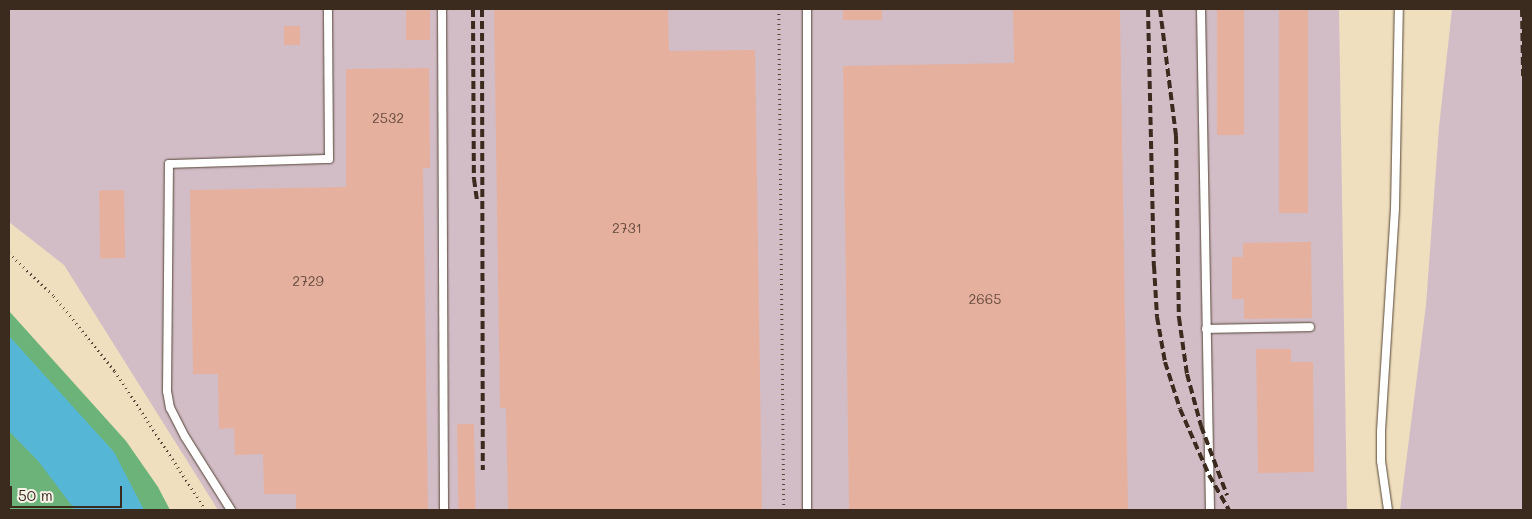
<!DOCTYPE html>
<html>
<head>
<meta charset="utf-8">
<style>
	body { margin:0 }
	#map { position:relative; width:1532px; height:519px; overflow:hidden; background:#efdfbe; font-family:Mali,sans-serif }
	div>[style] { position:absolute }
	.industrial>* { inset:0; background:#d2bdc7 }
	.forest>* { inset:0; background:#6cb37a }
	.water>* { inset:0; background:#56b6d5 }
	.building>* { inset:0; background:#e6b09e; transform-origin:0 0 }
	.path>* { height:2.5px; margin-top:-1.25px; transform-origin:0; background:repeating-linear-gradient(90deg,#564536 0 1px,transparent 0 5px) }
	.roads { filter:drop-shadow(0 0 1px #564536) drop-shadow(0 0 1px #564536) }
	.lane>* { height:8px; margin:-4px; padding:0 4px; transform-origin:4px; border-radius:4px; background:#fff }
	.rail>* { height:4px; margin-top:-2px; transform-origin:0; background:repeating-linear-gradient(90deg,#3b2a1e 0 8px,transparent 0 12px) }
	span { translate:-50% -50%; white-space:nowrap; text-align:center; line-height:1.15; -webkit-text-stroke:4.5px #f7f3e8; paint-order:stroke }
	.number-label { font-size:14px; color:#664c3e }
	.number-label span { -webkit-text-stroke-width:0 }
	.frame { position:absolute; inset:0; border:10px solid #3b2a1e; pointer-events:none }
	.scale { position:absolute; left:10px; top:486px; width:112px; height:22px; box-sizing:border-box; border:2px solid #3b2a1e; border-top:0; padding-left:6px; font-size:15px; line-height:18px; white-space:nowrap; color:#3b2a1e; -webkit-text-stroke:4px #f7f3e8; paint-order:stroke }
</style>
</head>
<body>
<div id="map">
	<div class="industrial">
		<i style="clip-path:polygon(9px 9px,1339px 9px,1347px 510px,218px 510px,64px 265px,9px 222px)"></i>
		<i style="clip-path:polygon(1452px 9px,1523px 9px,1523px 510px,1400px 510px,1426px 305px,1439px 127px)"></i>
	</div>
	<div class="forest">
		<i style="clip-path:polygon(9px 311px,126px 441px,158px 487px,170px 510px,9px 510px)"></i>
	</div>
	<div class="water">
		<i style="clip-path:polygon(9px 336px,114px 452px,144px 510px,75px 510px,39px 462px,9px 431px)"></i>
	</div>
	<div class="building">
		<i style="left:406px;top:9px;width:24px;height:31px"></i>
		<i style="clip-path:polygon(494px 9px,668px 9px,669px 51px,755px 50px,762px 510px,508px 510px,506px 408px,500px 408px)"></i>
		<i style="left:843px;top:9px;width:39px;height:11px"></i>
		<i style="clip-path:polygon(1013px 9px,1120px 9px,1128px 510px,849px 510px,843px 66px,1014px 63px)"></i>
		<i style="left:1217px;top:9px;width:27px;height:126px"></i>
		<i style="left:1279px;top:9px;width:29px;height:204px"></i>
		<i style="left:284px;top:26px;width:16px;height:19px"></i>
		<i style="clip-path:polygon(429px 68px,430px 168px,423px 168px,428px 510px,296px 510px,296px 494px,264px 494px,263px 454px,235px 455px,234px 428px,219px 429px,218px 374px,193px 374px,190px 190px,346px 187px,346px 69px)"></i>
		<i style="left:124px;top:190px;width:68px;height:25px;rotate:89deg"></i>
		<i style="clip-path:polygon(1311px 242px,1312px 318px,1244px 319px,1244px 299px,1232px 299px,1232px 257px,1243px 257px,1243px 243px)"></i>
		<i style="clip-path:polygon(1256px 349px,1291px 349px,1291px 362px,1313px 362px,1314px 472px,1258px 473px)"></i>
		<i style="left:474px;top:424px;width:86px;height:17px;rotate:89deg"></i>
	</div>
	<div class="path">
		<i style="left:779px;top:9px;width:501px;rotate:89.43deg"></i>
		<i style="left:9px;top:253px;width:62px;rotate:43.7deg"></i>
		<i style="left:54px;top:296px;width:97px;rotate:50.9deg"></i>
		<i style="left:115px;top:371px;width:166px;rotate:56.8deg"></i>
	</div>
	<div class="roads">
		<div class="lane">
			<i style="left:442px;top:9px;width:501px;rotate:89.77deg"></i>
			<i style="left:1201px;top:9px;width:501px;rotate:88.97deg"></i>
			<i style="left:1206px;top:329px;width:104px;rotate:-1.1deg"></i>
			<i style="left:231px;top:510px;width:86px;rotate:-122.2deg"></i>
			<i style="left:185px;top:437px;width:33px;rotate:-117deg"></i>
			<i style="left:170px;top:408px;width:17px;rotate:-100deg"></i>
			<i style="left:167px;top:391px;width:227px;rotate:-89.5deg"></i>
			<i style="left:169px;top:164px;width:160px;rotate:-1.8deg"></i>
			<i style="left:329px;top:159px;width:150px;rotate:-90.4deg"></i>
			<i style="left:807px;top:510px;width:501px;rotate:-90deg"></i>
			<i style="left:1388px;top:510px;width:49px;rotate:-98.1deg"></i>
			<i style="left:1381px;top:461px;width:30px;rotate:-90deg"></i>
			<i style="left:1381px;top:431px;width:222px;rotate:-86.4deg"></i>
			<i style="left:1395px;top:209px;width:200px;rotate:-88.9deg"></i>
		</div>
	</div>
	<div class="rail">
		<i style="left:473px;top:9px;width:170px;rotate:89.7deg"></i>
		<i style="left:474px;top:179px;width:22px;rotate:82deg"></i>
		<i style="left:482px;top:9px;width:461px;rotate:89.9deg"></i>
		<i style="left:1148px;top:9px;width:257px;rotate:88.7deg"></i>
		<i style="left:1154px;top:266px;width:51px;rotate:86.6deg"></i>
		<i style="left:1157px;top:317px;width:46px;rotate:79.9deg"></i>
		<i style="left:1165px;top:362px;width:49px;rotate:72.3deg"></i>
		<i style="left:1180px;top:409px;width:72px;rotate:66.3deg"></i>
		<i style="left:1209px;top:475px;width:40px;rotate:60.3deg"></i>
		<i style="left:1160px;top:9px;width:128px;rotate:82.8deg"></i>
		<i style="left:1176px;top:136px;width:182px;rotate:89.1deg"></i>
		<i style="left:1179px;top:318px;width:57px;rotate:81.9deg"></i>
		<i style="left:1187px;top:374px;width:54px;rotate:74.9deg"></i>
		<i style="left:1201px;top:426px;width:74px;rotate:69.4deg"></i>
		<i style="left:1522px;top:9px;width:67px;rotate:89.1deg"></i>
	</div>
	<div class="number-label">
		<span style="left:388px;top:118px">2532</span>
		<span style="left:627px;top:228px">2731</span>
		<span style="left:308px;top:281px">2729</span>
		<span style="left:985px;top:299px">2665</span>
	</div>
	<div class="frame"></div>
	<div class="scale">50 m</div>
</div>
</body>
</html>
